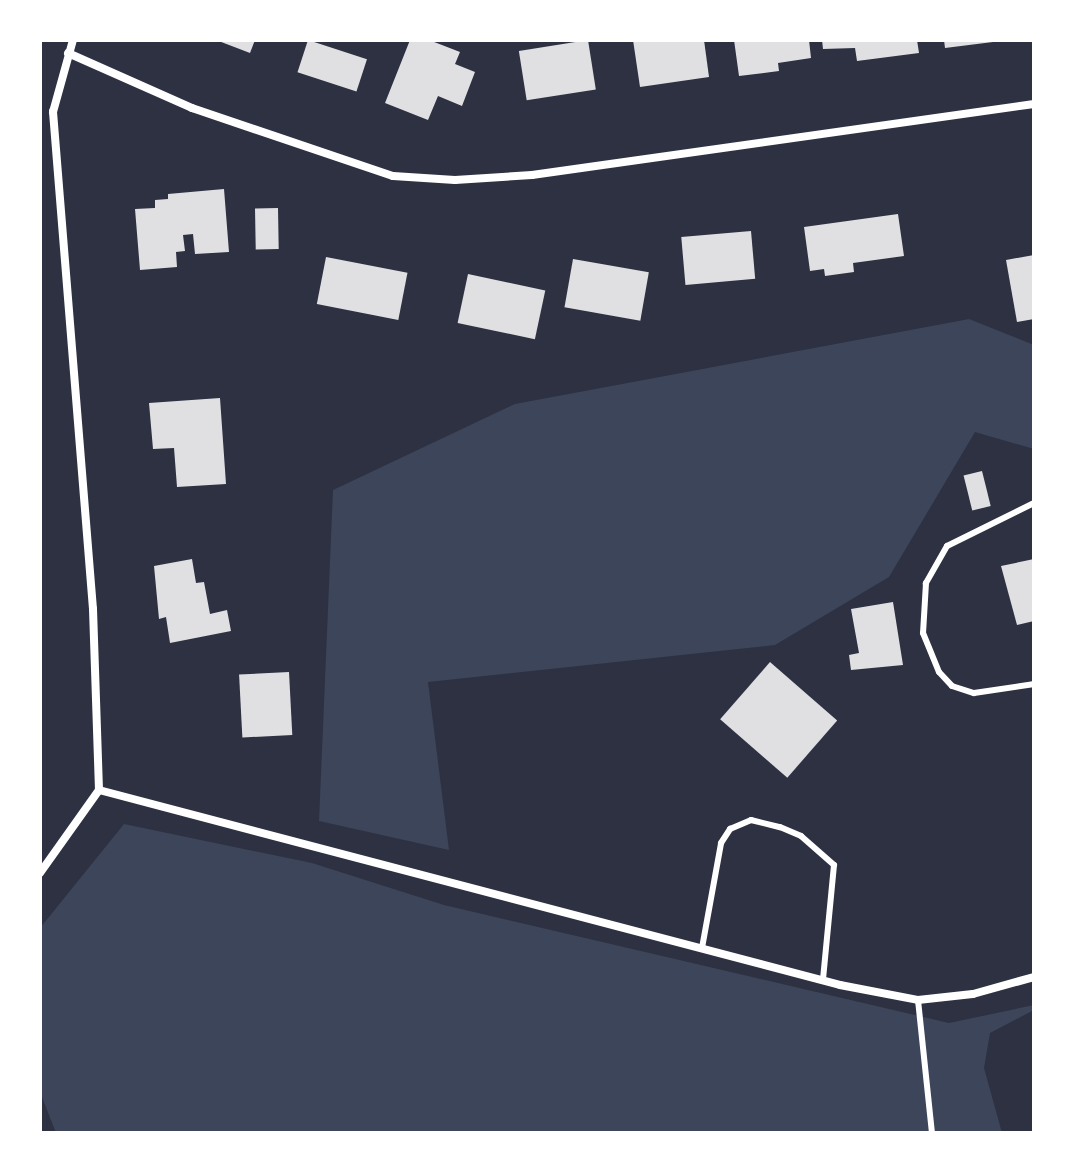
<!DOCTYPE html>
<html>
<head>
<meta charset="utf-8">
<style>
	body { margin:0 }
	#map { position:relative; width:1074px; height:1173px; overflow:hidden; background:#2d3142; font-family:Helvetica,sans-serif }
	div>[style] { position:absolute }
	.green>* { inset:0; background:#3c4559 }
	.building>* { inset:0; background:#e0e0e3; transform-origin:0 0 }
	.service>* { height:6px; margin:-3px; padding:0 3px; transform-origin:3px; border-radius:3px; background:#fff }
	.minor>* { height:8px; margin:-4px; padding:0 4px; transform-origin:4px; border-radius:4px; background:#fff }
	span { translate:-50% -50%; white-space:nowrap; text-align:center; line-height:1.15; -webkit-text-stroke:6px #fff; paint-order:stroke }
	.frame { position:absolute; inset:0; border:42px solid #fff; pointer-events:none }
</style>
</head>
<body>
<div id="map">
	<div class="green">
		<i style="clip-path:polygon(969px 319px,1034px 345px,1034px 449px,975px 432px,889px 577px,775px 645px,428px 682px,449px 850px,319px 821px,333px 490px,515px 404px)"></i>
		<i style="clip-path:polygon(124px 824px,312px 863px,444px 905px,949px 1023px,1034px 1005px,1034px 1010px,990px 1033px,984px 1068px,1002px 1133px,56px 1133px,40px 1092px,40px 928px)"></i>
	</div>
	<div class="building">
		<i style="clip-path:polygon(216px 40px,255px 40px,250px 53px)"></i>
		<i style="left:308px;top:40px;width:62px;height:34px;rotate:18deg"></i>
		<i style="clip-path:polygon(410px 40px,429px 40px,460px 52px,455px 64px,475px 72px,462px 106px,438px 96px,428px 120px,385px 103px)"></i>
		<i style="left:588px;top:40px;width:50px;height:70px;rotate:81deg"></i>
		<i style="clip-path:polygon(633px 40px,704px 40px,709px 77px,640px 87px)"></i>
		<i style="clip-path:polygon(734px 40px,809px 40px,811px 58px,778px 63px,779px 71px,739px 76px)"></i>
		<i style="clip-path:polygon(822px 40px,917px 40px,919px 53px,857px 61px,855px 48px,823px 49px)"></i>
		<i style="clip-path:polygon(944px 40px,993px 40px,993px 42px,945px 48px)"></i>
		<i style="clip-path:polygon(224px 189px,229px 252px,195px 254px,193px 234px,183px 235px,185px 251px,176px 252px,177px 267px,140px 270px,135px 209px,155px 208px,155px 200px,168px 199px,168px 194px)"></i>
		<i style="left:278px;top:208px;width:41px;height:23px;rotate:89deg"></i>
		<i style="clip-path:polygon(898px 214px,904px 256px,853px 263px,854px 272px,825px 276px,824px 269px,810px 271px,804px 227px)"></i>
		<i style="left:751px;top:231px;width:48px;height:70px;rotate:85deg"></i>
		<i style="clip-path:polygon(1034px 255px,1034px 319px,1017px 322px,1006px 260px)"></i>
		<i style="left:326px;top:257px;width:83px;height:48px;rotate:11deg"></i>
		<i style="left:573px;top:259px;width:77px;height:49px;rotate:10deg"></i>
		<i style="left:468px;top:274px;width:79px;height:50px;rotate:12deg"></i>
		<i style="clip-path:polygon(220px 398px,226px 484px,177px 487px,174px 448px,153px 449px,149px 403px)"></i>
		<i style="left:982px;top:471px;width:36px;height:19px;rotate:76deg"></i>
		<i style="clip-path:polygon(192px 559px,196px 583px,204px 582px,210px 614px,227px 610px,231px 631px,170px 643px,166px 617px,159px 619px,154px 566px)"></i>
		<i style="clip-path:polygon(1034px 559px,1034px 621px,1017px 625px,1001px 566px)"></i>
		<i style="clip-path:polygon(893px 602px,903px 665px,851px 670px,849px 655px,859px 653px,851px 609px)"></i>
		<i style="left:770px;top:662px;width:89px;height:76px;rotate:41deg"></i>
		<i style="left:289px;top:672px;width:63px;height:50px;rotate:87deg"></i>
	</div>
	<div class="service">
		<i style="left:1034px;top:503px;width:97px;rotate:153.7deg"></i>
		<i style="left:947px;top:546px;width:43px;rotate:119.6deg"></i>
		<i style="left:926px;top:583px;width:50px;rotate:93.4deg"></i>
		<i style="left:923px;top:633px;width:42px;rotate:67.7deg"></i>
		<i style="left:939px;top:672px;width:19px;rotate:47deg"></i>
		<i style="left:952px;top:686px;width:23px;rotate:18deg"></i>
		<i style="left:974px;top:693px;width:61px;rotate:-8.5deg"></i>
		<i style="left:702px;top:948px;width:107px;rotate:-79.7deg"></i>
		<i style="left:721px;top:843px;width:17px;rotate:-57deg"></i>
		<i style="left:730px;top:829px;width:23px;rotate:-23deg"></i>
		<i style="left:751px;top:820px;width:30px;rotate:14deg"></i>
		<i style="left:780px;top:827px;width:23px;rotate:23deg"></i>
		<i style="left:801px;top:836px;width:44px;rotate:41.3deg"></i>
		<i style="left:834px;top:865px;width:116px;rotate:95.5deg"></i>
		<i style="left:918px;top:1000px;width:134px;rotate:84deg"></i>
	</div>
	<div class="minor">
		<i style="left:68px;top:53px;width:136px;rotate:23.9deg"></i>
		<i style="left:192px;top:108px;width:212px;rotate:18.7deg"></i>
		<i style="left:393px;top:176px;width:62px;rotate:3.7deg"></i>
		<i style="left:455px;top:180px;width:77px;rotate:-3.7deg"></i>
		<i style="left:532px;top:175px;width:507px;rotate:-8.05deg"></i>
		<i style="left:99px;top:790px;width:766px;rotate:14.74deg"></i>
		<i style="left:840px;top:985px;width:79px;rotate:10.9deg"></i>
		<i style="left:918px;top:1000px;width:55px;rotate:-6.2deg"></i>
		<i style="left:973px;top:994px;width:63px;rotate:-15.6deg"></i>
		<i style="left:40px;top:873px;width:102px;rotate:-54.6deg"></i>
		<i style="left:99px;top:790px;width:181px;rotate:-91.9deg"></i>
		<i style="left:93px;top:609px;width:499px;rotate:-94.6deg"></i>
		<i style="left:53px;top:112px;width:75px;rotate:-74.5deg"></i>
	</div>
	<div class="frame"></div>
</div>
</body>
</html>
